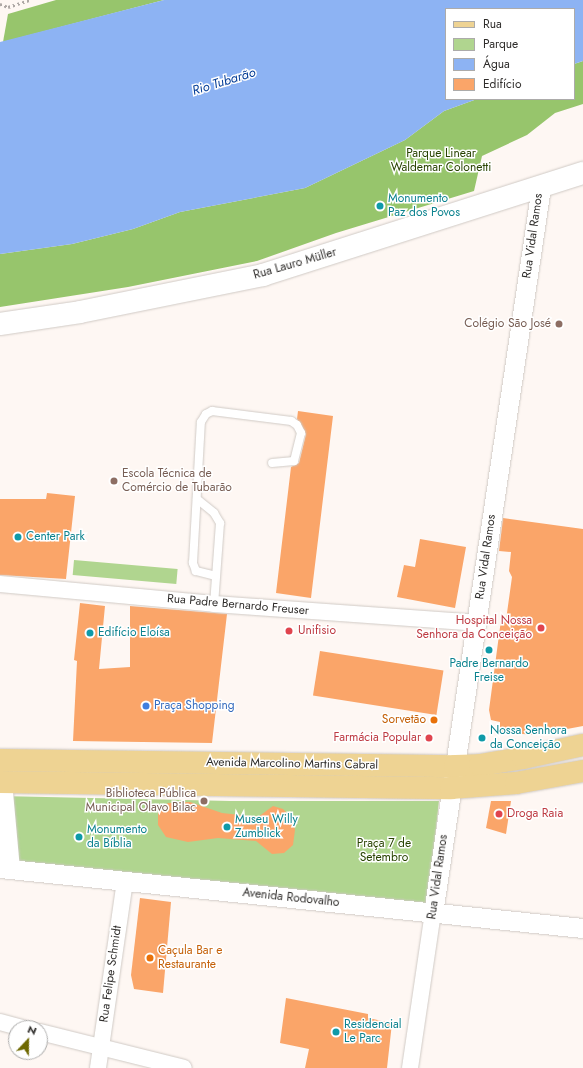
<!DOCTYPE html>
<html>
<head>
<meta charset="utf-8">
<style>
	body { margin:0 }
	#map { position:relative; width:583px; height:1068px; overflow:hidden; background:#fef7f3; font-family:Jost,sans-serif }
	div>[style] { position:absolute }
	.green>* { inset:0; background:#b0d58f; transform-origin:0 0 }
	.forest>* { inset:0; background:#97c56c }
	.water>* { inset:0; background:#8db3f3 }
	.building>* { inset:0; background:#faa569; transform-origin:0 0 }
	.path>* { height:2.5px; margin-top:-1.25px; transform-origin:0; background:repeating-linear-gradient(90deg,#ada7a4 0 2px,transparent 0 5px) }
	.roads { filter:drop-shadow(0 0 1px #d0cac5) drop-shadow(0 0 1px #d0cac5) }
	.service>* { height:8px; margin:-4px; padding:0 4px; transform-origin:4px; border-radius:4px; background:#fff }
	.minor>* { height:16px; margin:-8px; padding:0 8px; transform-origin:8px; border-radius:8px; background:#fff }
	.tertiary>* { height:19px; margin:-9.5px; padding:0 9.5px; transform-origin:9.5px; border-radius:9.5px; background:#fff }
	.secondary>* { height:22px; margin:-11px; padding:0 11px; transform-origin:11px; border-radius:11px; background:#fff }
	.primary>* { height:22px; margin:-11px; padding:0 11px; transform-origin:11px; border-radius:11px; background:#eed393 }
	.dots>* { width:11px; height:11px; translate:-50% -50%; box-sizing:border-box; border:2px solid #fff; border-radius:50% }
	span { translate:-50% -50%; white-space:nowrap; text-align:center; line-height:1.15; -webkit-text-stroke:3px #fff; paint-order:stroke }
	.park-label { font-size:12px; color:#284301 }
	.culture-label { font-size:12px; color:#0d838f }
	.left { translate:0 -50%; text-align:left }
	.street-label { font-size:12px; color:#2f2d2b }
	.education-label { font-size:12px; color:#785e54 }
	.right { translate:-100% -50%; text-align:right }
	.health-label { font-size:12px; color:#be3a42 }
	.shop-label { font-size:12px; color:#366cbe }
	.food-label { font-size:12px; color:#c56008 }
	.water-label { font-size:13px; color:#033c96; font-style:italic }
	.legend { position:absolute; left:445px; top:8px; width:130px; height:92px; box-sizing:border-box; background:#fff; border:1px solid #acabaa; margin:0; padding:5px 7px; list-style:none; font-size:12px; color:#2f2d2b }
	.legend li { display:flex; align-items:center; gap:8px; height:20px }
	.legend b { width:20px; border:1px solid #acabaa }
	.north { position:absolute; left:8px; top:1020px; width:40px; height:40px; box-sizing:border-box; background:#fff; border:1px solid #acabaa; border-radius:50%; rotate:22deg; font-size:11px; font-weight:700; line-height:16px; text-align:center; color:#2f2d2b }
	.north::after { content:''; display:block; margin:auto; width:14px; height:18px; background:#6e6800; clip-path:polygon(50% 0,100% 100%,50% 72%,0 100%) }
</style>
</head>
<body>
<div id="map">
	<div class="green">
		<i style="left:74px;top:560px;width:104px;height:15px;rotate:5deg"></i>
		<i style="clip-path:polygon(0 796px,230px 801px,439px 801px,428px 904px,0 860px)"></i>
	</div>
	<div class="forest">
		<i style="clip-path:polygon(56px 0,164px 0,3px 42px,8px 14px)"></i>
		<i style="clip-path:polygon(583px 61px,583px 104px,555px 113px,527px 135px,482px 156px,474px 191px,336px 233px,257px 261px,128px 287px,0 307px,0 254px,72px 244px,133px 229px,180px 212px,305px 188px,405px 140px,444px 111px,477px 99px,574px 99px,574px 64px)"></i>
	</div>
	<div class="water">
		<i style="clip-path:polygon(164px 0,583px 0,583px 61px,574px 64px,574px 9px,446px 9px,446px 99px,477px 99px,444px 111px,405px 140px,305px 188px,180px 212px,133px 229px,72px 244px,0 254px,0 42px)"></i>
	</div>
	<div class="building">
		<i style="clip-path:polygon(298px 411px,333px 416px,311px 598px,276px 593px,291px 467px,299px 463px,306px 434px,297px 419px)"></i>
		<i style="clip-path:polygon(47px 493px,75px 496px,66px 579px,0 575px,0 499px,46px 499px)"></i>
		<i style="clip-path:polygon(503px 518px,583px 529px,583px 726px,535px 735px,500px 732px,500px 722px,491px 720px,489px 710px,501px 620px,506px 620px,512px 577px,509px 571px,511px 552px,499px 551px)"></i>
		<i style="clip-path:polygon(420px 539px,466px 547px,455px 608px,397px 597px,404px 565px,415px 567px)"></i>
		<i style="clip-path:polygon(80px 603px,105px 606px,99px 669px,130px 667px,130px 606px,227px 614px,212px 743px,73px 741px,77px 661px,74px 660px)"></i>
		<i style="left:320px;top:651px;width:125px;height:45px;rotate:9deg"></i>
		<i style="clip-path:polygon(491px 801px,511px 801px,506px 834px,486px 828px)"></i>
		<i style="clip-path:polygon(190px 802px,222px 813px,258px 817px,273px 806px,283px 809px,292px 818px,295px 830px,293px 845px,284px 853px,272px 854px,256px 841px,218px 838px,188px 842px,166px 837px,158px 825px,158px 811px,168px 803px)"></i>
		<i style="clip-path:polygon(140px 898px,171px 902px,163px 993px,134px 989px,131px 975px)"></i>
		<i style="clip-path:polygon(286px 998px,368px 1014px,368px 1018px,392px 1023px,387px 1068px,305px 1068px,309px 1049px,280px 1043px)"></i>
	</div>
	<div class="path">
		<i style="left:0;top:4px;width:9px;rotate:21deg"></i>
		<i style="left:8px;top:7px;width:23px;rotate:-18deg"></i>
	</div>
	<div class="roads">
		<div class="service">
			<i style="left:197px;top:499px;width:22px;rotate:39deg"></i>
			<i style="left:214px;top:513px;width:12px;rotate:59deg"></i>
			<i style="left:220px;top:523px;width:81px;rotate:94.2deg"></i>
			<i style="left:216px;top:576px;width:21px;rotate:-166deg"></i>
			<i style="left:196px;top:571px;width:9px;rotate:-111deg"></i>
			<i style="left:193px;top:563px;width:141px;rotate:-86.8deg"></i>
			<i style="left:201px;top:422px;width:9px;rotate:-58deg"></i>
			<i style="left:206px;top:414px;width:7px;rotate:-27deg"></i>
			<i style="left:212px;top:411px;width:80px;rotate:7.2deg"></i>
			<i style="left:291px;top:421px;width:7px;rotate:34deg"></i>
			<i style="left:297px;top:425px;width:9px;rotate:63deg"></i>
			<i style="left:301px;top:433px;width:29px;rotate:104deg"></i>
			<i style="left:294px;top:461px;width:22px;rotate:175deg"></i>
		</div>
		<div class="minor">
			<i style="left:0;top:584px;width:215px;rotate:5.3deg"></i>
			<i style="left:214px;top:604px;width:263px;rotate:4.1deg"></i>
			<i style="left:0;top:1022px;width:24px;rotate:15deg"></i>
			<i style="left:40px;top:1032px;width:148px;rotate:14deg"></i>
			<i style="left:98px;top:1068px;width:189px;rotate:-81.8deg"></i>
			<i style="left:410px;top:1068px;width:157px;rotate:-81.6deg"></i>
		</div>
		<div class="tertiary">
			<i style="left:2px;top:781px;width:88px;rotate:84.8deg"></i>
			<i style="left:0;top:868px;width:586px;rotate:5.88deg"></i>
			<i style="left:433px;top:913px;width:734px;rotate:-81.54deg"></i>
		</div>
		<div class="secondary">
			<i style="left:0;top:324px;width:81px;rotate:-8.5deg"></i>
			<i style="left:80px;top:312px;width:187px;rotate:-11.4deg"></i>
			<i style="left:263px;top:275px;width:336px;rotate:-17.7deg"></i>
		</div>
		<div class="primary">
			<i style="left:0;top:760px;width:455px;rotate:0.8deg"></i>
			<i style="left:455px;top:766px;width:25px;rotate:-2deg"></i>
			<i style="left:480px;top:765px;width:44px;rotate:-9.2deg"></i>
			<i style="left:523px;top:758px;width:61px;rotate:-12.2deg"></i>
			<i style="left:0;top:782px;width:451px;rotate:0.8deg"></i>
			<i style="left:451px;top:788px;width:65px;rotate:-4.4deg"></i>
			<i style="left:516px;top:783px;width:68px;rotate:-10.2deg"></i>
		</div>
	</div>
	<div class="dots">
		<i style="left:380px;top:206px;background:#0f9aa8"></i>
		<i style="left:559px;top:324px;background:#8d6e63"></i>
		<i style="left:114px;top:481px;background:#8d6e63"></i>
		<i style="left:18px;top:537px;background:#0f9aa8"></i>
		<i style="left:541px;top:628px;background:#e0444e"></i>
		<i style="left:289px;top:631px;background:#e0444e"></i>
		<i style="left:90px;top:633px;background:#0f9aa8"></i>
		<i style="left:489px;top:650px;background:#0f9aa8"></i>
		<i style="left:146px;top:706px;background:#3f7fe0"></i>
		<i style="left:434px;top:720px;background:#e8710a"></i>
		<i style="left:429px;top:738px;background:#e0444e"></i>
		<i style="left:482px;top:738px;background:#0f9aa8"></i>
		<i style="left:204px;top:801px;background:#8d6e63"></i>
		<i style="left:499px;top:814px;background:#e0444e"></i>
		<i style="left:227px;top:827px;background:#0f9aa8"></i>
		<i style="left:79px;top:837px;background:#0f9aa8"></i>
		<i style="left:150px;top:958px;background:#e8710a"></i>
		<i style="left:336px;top:1032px;background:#0f9aa8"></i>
	</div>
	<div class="park-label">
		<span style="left:441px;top:161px">Parque Linear<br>Waldemar Colonetti</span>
		<span style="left:384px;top:851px">Praça 7 de<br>Setembro</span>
	</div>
	<div class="culture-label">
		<span class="left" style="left:388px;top:206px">Monumento<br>Paz dos Povos</span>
		<span class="left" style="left:26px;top:537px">Center Park</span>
		<span class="left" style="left:98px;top:633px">Edifício Eloísa</span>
		<span style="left:489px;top:671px">Padre Bernardo<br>Freise</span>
		<span class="left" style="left:490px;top:738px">Nossa Senhora<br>da Conceição</span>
		<span class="left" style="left:235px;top:827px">Museu Willy<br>Zumblick</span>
		<span class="left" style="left:87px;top:837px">Monumento<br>da Bíblia</span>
		<span class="left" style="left:344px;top:1032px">Residencial<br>Le Parc</span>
	</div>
	<div class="street-label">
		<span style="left:533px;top:236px;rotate:-82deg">Rua Vidal Ramos</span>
		<span style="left:295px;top:264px;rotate:-16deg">Rua Lauro Müller</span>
		<span style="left:486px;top:557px;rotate:-82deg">Rua Vidal Ramos</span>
		<span style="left:238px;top:605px;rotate:5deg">Rua Padre Bernardo Freuser</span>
		<span style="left:292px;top:764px;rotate:1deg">Avenida Marcolino Martins Cabral</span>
		<span style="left:438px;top:877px;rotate:-82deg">Rua Vidal Ramos</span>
		<span style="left:291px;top:898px;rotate:6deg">Avenida Rodovalho</span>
		<span style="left:111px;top:974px;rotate:-82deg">Rua Felipe Schmidt</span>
	</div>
	<div class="education-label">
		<span class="right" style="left:551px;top:324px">Colégio São José</span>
		<span class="left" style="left:122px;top:481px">Escola Técnica de<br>Comércio de Tubarão</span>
		<span class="right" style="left:196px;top:801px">Biblioteca Pública<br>Municipal Olavo Bilac</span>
	</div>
	<div class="health-label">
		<span class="right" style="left:532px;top:628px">Hospital Nossa<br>Senhora da Conceição</span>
		<span class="left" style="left:298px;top:631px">Unifisio</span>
		<span class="right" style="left:421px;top:738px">Farmácia Popular</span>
		<span class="left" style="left:507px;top:814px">Droga Raia</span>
	</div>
	<div class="shop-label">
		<span class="left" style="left:154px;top:706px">Praça Shopping</span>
	</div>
	<div class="food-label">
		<span class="right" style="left:426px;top:720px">Sorvetão</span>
		<span class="left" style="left:158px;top:958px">Caçula Bar e<br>Restaurante</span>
	</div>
	<div class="water-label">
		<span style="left:224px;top:82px;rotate:-17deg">Rio Tubarão</span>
	</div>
	<ul class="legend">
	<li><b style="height:5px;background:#eed393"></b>Rua</li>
	<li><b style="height:11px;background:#b0d58f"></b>Parque</li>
	<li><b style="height:11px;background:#8db3f3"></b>Água</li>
	<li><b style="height:11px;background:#faa569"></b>Edifício</li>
	</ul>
	<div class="north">N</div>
</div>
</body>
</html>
